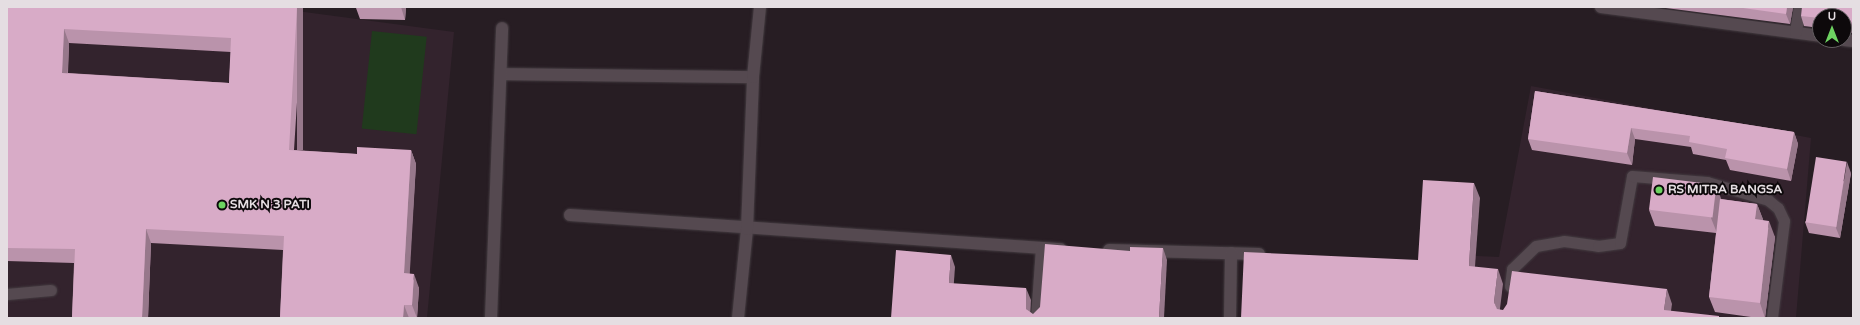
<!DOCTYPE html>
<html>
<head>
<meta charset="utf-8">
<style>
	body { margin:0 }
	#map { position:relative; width:1860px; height:325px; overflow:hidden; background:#271d23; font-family:"Varela Round",sans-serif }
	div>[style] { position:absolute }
	.built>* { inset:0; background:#33232d }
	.green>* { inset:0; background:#203a1d; transform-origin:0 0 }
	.roads { filter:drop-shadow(0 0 1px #433b40) drop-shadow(0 0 1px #433b40) }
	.service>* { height:11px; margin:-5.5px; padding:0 5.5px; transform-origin:5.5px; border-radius:5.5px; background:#554950 }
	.minor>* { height:12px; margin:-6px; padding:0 6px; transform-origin:6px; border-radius:6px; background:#554950 }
	.wall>* { inset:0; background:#ba93ab }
	.shaded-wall>* { inset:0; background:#97788b; transform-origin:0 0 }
	.building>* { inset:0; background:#d8abc7; transform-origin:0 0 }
	.dots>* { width:11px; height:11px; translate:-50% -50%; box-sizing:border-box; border:2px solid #0d090b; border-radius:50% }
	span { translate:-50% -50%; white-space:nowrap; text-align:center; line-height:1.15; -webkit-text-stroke:4px #0d090b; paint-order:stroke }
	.poi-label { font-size:12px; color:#e5dee2; font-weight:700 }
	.left { translate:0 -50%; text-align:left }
	.frame { position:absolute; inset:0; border:8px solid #e5dee2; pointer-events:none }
	.north { position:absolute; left:1812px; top:8px; width:40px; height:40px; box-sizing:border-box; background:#0d090b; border:1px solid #635e61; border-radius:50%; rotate:0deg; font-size:11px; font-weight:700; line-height:16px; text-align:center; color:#e5dee2 }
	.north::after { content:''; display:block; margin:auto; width:14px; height:18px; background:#6dd361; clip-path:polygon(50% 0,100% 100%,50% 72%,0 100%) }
</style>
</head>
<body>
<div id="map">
	<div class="built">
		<i style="clip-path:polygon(7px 7px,297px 11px,454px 32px,427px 318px,7px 318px)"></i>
		<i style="clip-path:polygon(1531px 86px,1811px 138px,1796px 318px,1428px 318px,1435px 254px,1499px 257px)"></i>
	</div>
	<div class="green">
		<i style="left:372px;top:31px;width:55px;height:98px;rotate:6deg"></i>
	</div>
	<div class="roads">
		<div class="service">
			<i style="left:1510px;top:286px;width:17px;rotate:-83deg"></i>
			<i style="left:1512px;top:269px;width:33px;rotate:-44deg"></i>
			<i style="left:1536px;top:246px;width:28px;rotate:-10deg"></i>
			<i style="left:1564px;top:241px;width:34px;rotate:8deg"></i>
			<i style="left:1598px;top:246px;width:22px;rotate:-8deg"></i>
			<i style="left:1620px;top:243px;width:68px;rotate:-79.8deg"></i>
			<i style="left:1632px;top:176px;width:75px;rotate:4.6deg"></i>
			<i style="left:1707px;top:182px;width:64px;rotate:16.4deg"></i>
			<i style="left:1768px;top:200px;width:13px;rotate:39deg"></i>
			<i style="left:1778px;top:208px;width:14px;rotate:65deg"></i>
			<i style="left:1784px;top:221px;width:98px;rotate:97.1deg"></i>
			<i style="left:7px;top:294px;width:44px;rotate:-5.2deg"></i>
		</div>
		<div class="minor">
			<i style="left:1601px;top:7px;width:221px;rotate:7.5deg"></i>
			<i style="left:1796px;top:32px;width:25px;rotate:-81deg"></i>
			<i style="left:1844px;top:40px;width:9px;rotate:6deg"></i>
			<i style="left:501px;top:74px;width:252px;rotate:0.7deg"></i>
			<i style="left:570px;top:215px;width:492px;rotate:4deg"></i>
			<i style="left:1109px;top:250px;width:150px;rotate:1.5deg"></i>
			<i style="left:491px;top:318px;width:290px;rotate:-87.8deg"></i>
			<i style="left:738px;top:318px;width:89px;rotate:-84.2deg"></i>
			<i style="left:747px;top:229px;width:152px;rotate:-87.7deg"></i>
			<i style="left:753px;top:77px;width:70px;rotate:-84.3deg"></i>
			<i style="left:1037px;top:318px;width:70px;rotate:-85.9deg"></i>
			<i style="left:1230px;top:318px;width:65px;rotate:-89.1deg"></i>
		</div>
	</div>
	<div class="wall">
		<i style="clip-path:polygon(evenodd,7px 7px,406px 7px,405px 20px,360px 19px,356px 8px,303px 7px,294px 150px,357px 154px,411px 150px,416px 164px,409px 273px,419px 288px,417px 318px,280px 318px,283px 250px,151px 243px,148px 318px,72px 318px,74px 263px,7px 261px,7px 7px,69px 43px,231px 52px,229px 83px,68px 73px,69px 43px)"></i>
		<i style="clip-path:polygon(1658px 7px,1793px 7px,1790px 24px)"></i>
		<i style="clip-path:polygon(1853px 7px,1853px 33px,1844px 31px,1844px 16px,1820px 16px,1820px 28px,1804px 26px,1801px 16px)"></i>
		<i style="clip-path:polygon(1535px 91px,1794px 132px,1798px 144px,1791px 181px,1730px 170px,1726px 160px,1693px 154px,1691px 147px,1635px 139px,1632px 165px,1532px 150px,1528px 139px)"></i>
		<i style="clip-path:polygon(1851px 173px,1840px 238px,1809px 233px,1805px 222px)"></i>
		<i style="clip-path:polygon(1721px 199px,1757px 204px,1763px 220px,1775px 237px,1765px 318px,1758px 318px,1715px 312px,1709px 297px,1716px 233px,1655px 226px,1649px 210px)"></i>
	</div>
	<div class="shaded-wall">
		<i style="left:297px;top:7px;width:6px;height:143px"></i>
		<i style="clip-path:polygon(401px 7px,406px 7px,405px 20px)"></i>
		<i style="clip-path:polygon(1787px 7px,1793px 7px,1790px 24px,1786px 14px)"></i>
		<i style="clip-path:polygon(64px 29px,69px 43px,67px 87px,62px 73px)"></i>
		<i style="clip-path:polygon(1631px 128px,1635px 139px,1632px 165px,1627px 153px)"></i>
		<i style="clip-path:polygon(1794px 132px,1798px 144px,1791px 181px,1787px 169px)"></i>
		<i style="clip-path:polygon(411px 150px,416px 164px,409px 287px,404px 273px)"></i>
		<i style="clip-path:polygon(1847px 162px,1851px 173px,1840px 238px,1836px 228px)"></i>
		<i style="clip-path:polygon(1474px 183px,1480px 198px,1474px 280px,1469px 266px)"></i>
		<i style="clip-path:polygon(1716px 185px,1722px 201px,1717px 233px,1711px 218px)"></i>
		<i style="clip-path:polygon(1757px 204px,1763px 219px,1760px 235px,1755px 219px)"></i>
		<i style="clip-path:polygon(1769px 221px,1775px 237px,1765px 318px,1760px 303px)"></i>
		<i style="clip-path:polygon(146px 229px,151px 243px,148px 318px,142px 318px)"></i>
		<i style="clip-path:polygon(1163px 248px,1167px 260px,1164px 318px,1159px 318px)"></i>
		<i style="clip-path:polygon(951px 255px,955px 267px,953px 295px,949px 283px)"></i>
		<i style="clip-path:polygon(1498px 269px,1503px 284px,1499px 317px,1494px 302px)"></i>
		<i style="clip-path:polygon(414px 274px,419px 288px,417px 318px,412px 305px)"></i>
		<i style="clip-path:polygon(1026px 288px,1031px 300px,1030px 318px,1026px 309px)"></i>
		<i style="clip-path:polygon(1667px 289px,1672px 304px,1670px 318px,1664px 310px)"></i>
		<i style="clip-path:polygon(404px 305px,409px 318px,403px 318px)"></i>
	</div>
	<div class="building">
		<i style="clip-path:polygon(evenodd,7px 7px,297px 7px,289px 150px,357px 154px,357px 147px,411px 150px,404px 273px,414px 274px,412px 305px,404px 305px,403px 318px,280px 318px,284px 236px,146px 229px,142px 318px,72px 318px,75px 249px,7px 248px,7px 7px,64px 29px,231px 38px,229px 83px,62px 73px,64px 29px)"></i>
		<i style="clip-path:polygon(1736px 7px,1787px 7px,1786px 14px)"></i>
		<i style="clip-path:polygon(1802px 7px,1853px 7px,1853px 22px,1844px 21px,1844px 16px,1820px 16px,1820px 18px,1801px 16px)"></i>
		<i style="clip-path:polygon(1535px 91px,1794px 132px,1787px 169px,1725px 158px,1727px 149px,1689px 142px,1690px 136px,1631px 128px,1627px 153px,1528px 139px)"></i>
		<i style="left:1816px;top:157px;width:31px;height:66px;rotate:9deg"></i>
		<i style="left:1653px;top:177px;width:64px;height:33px;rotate:7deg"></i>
		<i style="clip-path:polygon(1423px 180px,1474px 183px,1469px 266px,1498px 269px,1494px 302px,1497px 309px,1503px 310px,1507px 304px,1512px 271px,1667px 289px,1664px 310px,1719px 316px,1719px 318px,1241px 318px,1244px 252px,1418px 260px)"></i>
		<i style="clip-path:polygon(1720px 199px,1757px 204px,1755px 219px,1769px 221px,1760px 303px,1709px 297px)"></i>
		<i style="clip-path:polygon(1045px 244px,1130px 251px,1130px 247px,1163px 248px,1159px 318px,891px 318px,896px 250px,951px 255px,949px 283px,1026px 288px,1026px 309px,1033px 314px,1040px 307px)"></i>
		<i style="clip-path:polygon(189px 317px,233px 318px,189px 318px)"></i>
	</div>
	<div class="dots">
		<i style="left:1659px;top:190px;background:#6dd361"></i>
		<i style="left:222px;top:205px;background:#6dd361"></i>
	</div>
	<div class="poi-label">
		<span class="left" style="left:1668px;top:190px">RS MITRA BANGSA</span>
		<span class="left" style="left:230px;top:205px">SMK N 3 PATI</span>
	</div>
	<div class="frame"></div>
	<div class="north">U</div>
</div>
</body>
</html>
